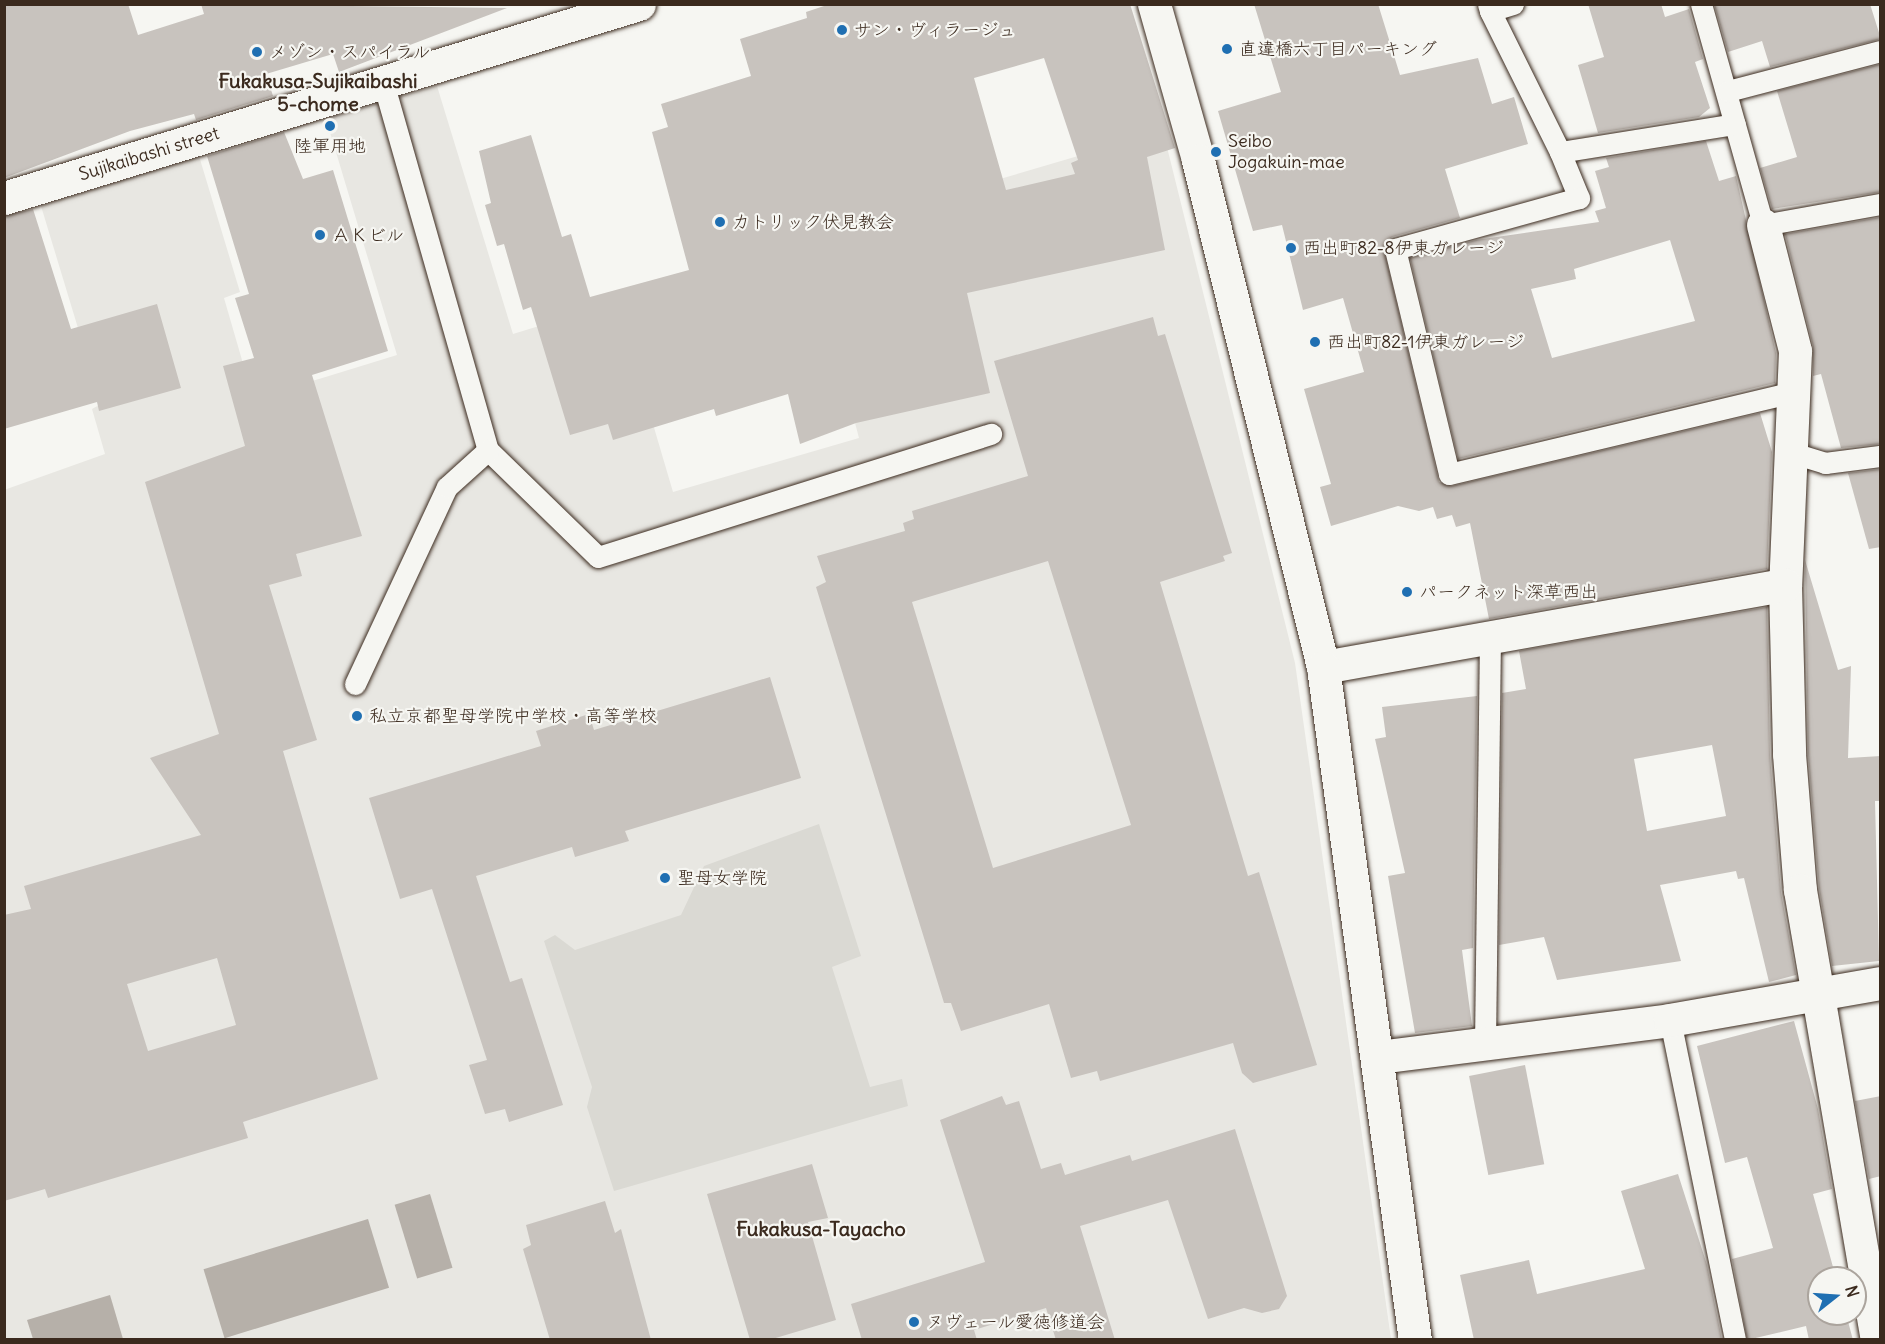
<!DOCTYPE html>
<html>
<head>
<meta charset="utf-8">
<style>
	body { margin:0 }
	#map { position:relative; width:1885px; height:1344px; overflow:hidden; background:#f6f6f2; font-family:Delius,"Klee One",sans-serif }
	div>[style] { position:absolute }
	.built>* { inset:0; background:#e8e7e2 }
	.green>* { inset:0; background:#dad9d3 }
	.water>* { inset:0; background:#b6b0a9; transform-origin:0 0 }
	.building>* { inset:0; background:#c8c3be; transform-origin:0 0 }
	.roads { filter:drop-shadow(0 0 2px #3b2a1e) drop-shadow(0 0 2px #3b2a1e) }
	.service>* { height:21px; margin:-10.5px; padding:0 10.5px; transform-origin:10.5px; border-radius:10.5px; background:#f6f6f2 }
	.minor>* { height:33px; margin:-16.5px; padding:0 16.5px; transform-origin:16.5px; border-radius:16.5px; background:#f6f6f2 }
	.tertiary>* { height:33px; margin:-16.5px; padding:0 16.5px; transform-origin:16.5px; border-radius:16.5px; background:#f6f6f2 }
	.dots>* { width:16px; height:16px; translate:-50% -50%; box-sizing:border-box; border:3px solid #f6f6f2; border-radius:50% }
	span { translate:-50% -50%; white-space:nowrap; text-align:center; line-height:1.15; -webkit-text-stroke:4.5px #f6f6f2; paint-order:stroke }
	.poi-label { font-size:18px; color:#3b2a1e }
	.left { translate:0 -50%; text-align:left }
	.street-label { font-size:18px; color:#3b2a1e }
	.neighbourhood-label { font-size:20px; color:#3b2a1e; font-weight:700 }
	.frame { position:absolute; inset:0; border:6px solid #3b2a1e; pointer-events:none }
	.north { position:absolute; left:1807px; top:1266px; width:60px; height:60px; box-sizing:border-box; background:#f6f6f2; border:2px solid #aba49d; border-radius:50%; rotate:73deg; font-size:16px; font-weight:700; line-height:24px; text-align:center; color:#3b2a1e }
	.north::after { content:''; display:block; margin:auto; width:21px; height:27px; background:#1f6fb2; clip-path:polygon(50% 0,100% 100%,50% 72%,0 100%) }
</style>
</head>
<body>
<div id="map">
	<div class="built">
		<i style="clip-path:polygon(437px 86px,513px 334px,617px 302px,673px 492px,859px 438px,806px 236px,1163px 131px,1295px 663px,1391px 1339px,5px 1339px,4px 490px,105px 454px,92px 409px,101px 404px,41px 206px,199px 156px,240px 292px,224px 298px,253px 398px,319px 379px,397px 355px,326px 119px)"></i>
	</div>
	<div class="green">
		<i style="clip-path:polygon(819px 824px,861px 956px,832px 967px,870px 1087px,902px 1079px,908px 1106px,614px 1191px,587px 1107px,592px 1087px,544px 941px,555px 935px,575px 950px,681px 915px,704px 866px)"></i>
	</div>
	<div class="water">
		<i style="left:430px;top:1194px;width:77px;height:37px;rotate:73deg"></i>
		<i style="left:368px;top:1219px;width:72px;height:172px;rotate:73deg"></i>
		<i style="clip-path:polygon(110px 1295px,123px 1339px,33px 1339px,27px 1320px)"></i>
	</div>
	<div class="building">
		<i style="clip-path:polygon(4px 4px,128px 4px,138px 35px,204px 14px,201px 4px,507px 8px,339px 72px,333px 54px,266px 74px,273px 96px,196px 120px,194px 114px,130px 131px,4px 178px)"></i>
		<i style="clip-path:polygon(evenodd,830px 4px,1130px 4px,1175px 148px,1147px 157px,1165px 250px,967px 293px,990px 393px,856px 423px,800px 444px,788px 394px,716px 416px,714px 409px,613px 440px,608px 424px,570px 435px,531px 307px,523px 310px,504px 244px,497px 246px,485px 205px,491px 203px,479px 151px,531px 135px,562px 237px,571px 234px,590px 297px,689px 270px,652px 132px,668px 127px,661px 104px,751px 76px,740px 39px,807px 18px,806px 12px,830px 4px,1044px 58px,1078px 160px,1071px 163px,1075px 174px,1006px 190px,974px 78px,1044px 58px)"></i>
		<i style="clip-path:polygon(1254px 4px,1378px 4px,1400px 75px,1478px 58px,1492px 104px,1514px 97px,1528px 144px,1445px 169px,1460px 218px,1392px 237px,1383px 246px,1439px 482px,1452px 486px,1760px 413px,1772px 452px,1767px 569px,1489px 619px,1470px 523px,1456px 527px,1452px 515px,1437px 519px,1433px 507px,1419px 511px,1398px 506px,1331px 526px,1320px 487px,1331px 484px,1304px 389px,1364px 372px,1343px 298px,1303px 310px,1282px 225px,1253px 231px,1218px 111px,1281px 92px)"></i>
		<i style="clip-path:polygon(1588px 4px,1661px 4px,1665px 17px,1689px 9px,1703px 59px,1695px 62px,1710px 108px,1699px 117px,1598px 133px,1578px 65px,1604px 57px)"></i>
		<i style="clip-path:polygon(1714px 4px,1870px 4px,1881px 39px,1770px 67px,1762px 41px,1728px 52px)"></i>
		<i style="clip-path:polygon(1881px 64px,1881px 192px,1772px 209px,1760px 168px,1797px 157px,1777px 91px)"></i>
		<i style="clip-path:polygon(evenodd,284px 132px,303px 179px,333px 170px,388px 351px,312px 375px,362px 536px,296px 554px,302px 576px,269px 585px,317px 740px,283px 751px,378px 1079px,243px 1122px,248px 1138px,48px 1198px,45px 1189px,4px 1201px,4px 915px,31px 909px,24px 886px,201px 835px,150px 758px,219px 734px,145px 482px,245px 446px,223px 366px,254px 358px,235px 298px,249px 294px,207px 156px,284px 132px,217px 958px,236px 1025px,148px 1051px,127px 984px,217px 958px)"></i>
		<i style="clip-path:polygon(evenodd,1706px 141px,1719px 181px,1736px 176px,1776px 353px,1775px 383px,1458px 459px,1410px 258px,1476px 240px,1599px 222px,1595px 211px,1606px 208px,1595px 171px,1609px 167px,1606px 158px,1706px 141px,1670px 240px,1695px 321px,1552px 358px,1531px 289px,1576px 279px,1574px 269px,1670px 240px)"></i>
		<i style="clip-path:polygon(33px 209px,71px 329px,157px 304px,181px 388px,99px 411px,97px 402px,4px 429px,4px 216px)"></i>
		<i style="clip-path:polygon(1881px 217px,1881px 444px,1841px 448px,1821px 374px,1813px 376px,1813px 346px,1785px 234px)"></i>
		<i style="clip-path:polygon(evenodd,1153px 317px,1158px 336px,1165px 334px,1232px 553px,1223px 556px,1225px 561px,1160px 582px,1248px 876px,1259px 872px,1317px 1065px,1253px 1083px,1242px 1073px,1233px 1043px,1100px 1081px,1097px 1071px,1071px 1078px,1049px 1004px,961px 1031px,951px 1003px,944px 1003px,816px 587px,826px 582px,817px 556px,905px 531px,903px 523px,914px 519px,912px 511px,1028px 476px,994px 361px,1153px 317px,1048px 561px,1131px 825px,993px 868px,912px 602px,1048px 561px)"></i>
		<i style="clip-path:polygon(1881px 469px,1881px 547px,1869px 549px,1848px 473px)"></i>
		<i style="clip-path:polygon(1805px 560px,1838px 670px,1851px 666px,1848px 758px,1881px 756px,1881px 801px,1875px 801px,1879px 961px,1832px 966px,1819px 888px,1808px 753px)"></i>
		<i style="clip-path:polygon(evenodd,1767px 607px,1770px 755px,1781px 892px,1796px 975px,1769px 982px,1744px 878px,1738px 879px,1736px 871px,1660px 885px,1681px 961px,1557px 980px,1544px 937px,1499px 945px,1502px 693px,1526px 689px,1519px 651px,1767px 607px,1712px 745px,1726px 816px,1647px 831px,1634px 759px,1712px 745px)"></i>
		<i style="clip-path:polygon(770px 677px,801px 778px,625px 831px,629px 841px,575px 857px,572px 847px,476px 876px,510px 982px,522px 978px,563px 1105px,509px 1122px,505px 1109px,485px 1114px,469px 1065px,487px 1060px,432px 889px,400px 899px,369px 798px,541px 746px,536px 731px,589px 714px,594px 730px)"></i>
		<i style="clip-path:polygon(1477px 696px,1473px 948px,1462px 950px,1472px 1026px,1415px 1033px,1388px 876px,1405px 873px,1375px 739px,1386px 737px,1382px 707px)"></i>
		<i style="clip-path:polygon(1794px 1021px,1818px 1109px,1832px 1189px,1813px 1194px,1836px 1278px,1819px 1278px,1819px 1314px,1846px 1314px,1853px 1340px,1809px 1340px,1806px 1326px,1747px 1340px,1732px 1259px,1773px 1248px,1747px 1157px,1725px 1163px,1697px 1046px)"></i>
		<i style="left:1525px;top:1065px;width:101px;height:57px;rotate:79deg"></i>
		<i style="clip-path:polygon(1002px 1096px,1006px 1105px,1019px 1101px,1041px 1169px,1061px 1163px,1065px 1175px,1130px 1155px,1132px 1161px,1235px 1129px,1287px 1296px,1279px 1309px,1262px 1313px,1244px 1308px,1208px 1319px,1168px 1200px,1080px 1226px,1115px 1340px,1056px 1340px,1046px 1308px,974px 1330px,977px 1340px,862px 1340px,851px 1304px,985px 1262px,940px 1120px)"></i>
		<i style="clip-path:polygon(1881px 1096px,1881px 1176px,1869px 1179px,1855px 1101px)"></i>
		<i style="clip-path:polygon(812px 1164px,828px 1218px,808px 1222px,836px 1320px,769px 1340px,750px 1340px,707px 1194px)"></i>
		<i style="clip-path:polygon(1678px 1174px,1707px 1265px,1722px 1340px,1474px 1340px,1460px 1275px,1529px 1260px,1537px 1294px,1645px 1269px,1621px 1191px)"></i>
		<i style="clip-path:polygon(605px 1201px,615px 1233px,621px 1229px,651px 1340px,550px 1340px,523px 1249px,531px 1245px,526px 1225px)"></i>
	</div>
	<div class="roads">
		<div class="service">
			<i style="left:1488px;top:4px;width:7px;rotate:74deg"></i>
			<i style="left:1490px;top:11px;width:24px;rotate:-17deg"></i>
			<i style="left:1701px;top:4px;width:230px;rotate:74.3deg"></i>
			<i style="left:1763px;top:225px;width:119px;rotate:-10.2deg"></i>
			<i style="left:1490px;top:11px;width:157px;rotate:63.6deg"></i>
			<i style="left:1560px;top:152px;width:177px;rotate:-9.1deg"></i>
			<i style="left:383px;top:82px;width:383px;rotate:74.1deg"></i>
			<i style="left:488px;top:450px;width:153px;rotate:44.2deg"></i>
			<i style="left:598px;top:557px;width:412px;rotate:-17.4deg"></i>
			<i style="left:1728px;top:91px;width:157px;rotate:-14.7deg"></i>
			<i style="left:1560px;top:152px;width:50px;rotate:67.6deg"></i>
			<i style="left:1579px;top:198px;width:191px;rotate:164.5deg"></i>
			<i style="left:1395px;top:249px;width:231px;rotate:76.5deg"></i>
			<i style="left:1449px;top:474px;width:354px;rotate:-13.4deg"></i>
			<i style="left:1793px;top:453px;width:34px;rotate:17deg"></i>
			<i style="left:1825px;top:463px;width:55px;rotate:-7.3deg"></i>
			<i style="left:355px;top:684px;width:217px;rotate:-65deg"></i>
			<i style="left:447px;top:487px;width:55px;rotate:-42.1deg"></i>
			<i style="left:1670px;top:1020px;width:327px;rotate:78.5deg"></i>
			<i style="left:1485px;top:1045px;width:407px;rotate:-89.3deg"></i>
		</div>
		<div class="minor">
			<i style="left:4px;top:198px;width:664px;rotate:-16.99deg"></i>
			<i style="left:1763px;top:225px;width:130px;rotate:75.7deg"></i>
			<i style="left:1795px;top:351px;width:234px;rotate:92.4deg"></i>
			<i style="left:1785px;top:585px;width:169px;rotate:88.6deg"></i>
			<i style="left:1789px;top:754px;width:136px;rotate:85.4deg"></i>
			<i style="left:1800px;top:890px;width:457px;rotate:80.3deg"></i>
			<i style="left:1323px;top:667px;width:469px;rotate:-10.1deg"></i>
			<i style="left:1378px;top:1057px;width:294px;rotate:-7.2deg"></i>
			<i style="left:1670px;top:1020px;width:213px;rotate:-10deg"></i>
		</div>
		<div class="tertiary">
			<i style="left:1154px;top:4px;width:162px;rotate:74.2deg"></i>
			<i style="left:1198px;top:160px;width:522px;rotate:76.15deg"></i>
			<i style="left:1323px;top:667px;width:679px;rotate:82.22deg"></i>
		</div>
	</div>
	<div class="dots">
		<i style="left:842px;top:30px;background:#1f6fb2"></i>
		<i style="left:1227px;top:49px;background:#1f6fb2"></i>
		<i style="left:257px;top:52px;background:#1f6fb2"></i>
		<i style="left:330px;top:126px;background:#1f6fb2"></i>
		<i style="left:1216px;top:152px;background:#1f6fb2"></i>
		<i style="left:720px;top:222px;background:#1f6fb2"></i>
		<i style="left:320px;top:235px;background:#1f6fb2"></i>
		<i style="left:1291px;top:248px;background:#1f6fb2"></i>
		<i style="left:1315px;top:342px;background:#1f6fb2"></i>
		<i style="left:1407px;top:592px;background:#1f6fb2"></i>
		<i style="left:357px;top:716px;background:#1f6fb2"></i>
		<i style="left:665px;top:878px;background:#1f6fb2"></i>
		<i style="left:914px;top:1322px;background:#1f6fb2"></i>
	</div>
	<div class="poi-label">
		<span class="left" style="left:854px;top:30px">サン・ヴィラージュ</span>
		<span class="left" style="left:1239px;top:49px">直違橋六丁目パーキング</span>
		<span class="left" style="left:269px;top:52px">メゾン・スパイラル</span>
		<span class="left" style="left:1228px;top:152px">Seibo<br>Jogakuin-mae</span>
		<span style="left:330px;top:146px">陸軍用地</span>
		<span class="left" style="left:732px;top:222px">カトリック伏見教会</span>
		<span class="left" style="left:332px;top:235px">ＡＫビル</span>
		<span class="left" style="left:1303px;top:248px">西出町82-8伊東ガレージ</span>
		<span class="left" style="left:1327px;top:342px">西出町82-1伊東ガレージ</span>
		<span class="left" style="left:1419px;top:592px">パークネット深草西出</span>
		<span class="left" style="left:369px;top:716px">私立京都聖母学院中学校・高等学校</span>
		<span class="left" style="left:677px;top:878px">聖母女学院</span>
		<span class="left" style="left:926px;top:1322px">ヌヴェール愛徳修道会</span>
	</div>
	<div class="street-label">
		<span style="left:149px;top:154px;rotate:-17deg">Sujikaibashi street</span>
	</div>
	<div class="neighbourhood-label">
		<span style="left:318px;top:92px">Fukakusa-Sujikaibashi<br>5-chome</span>
		<span style="left:821px;top:1228px">Fukakusa-Tayacho</span>
	</div>
	<div class="frame"></div>
	<div class="north">N</div>
</div>
</body>
</html>
